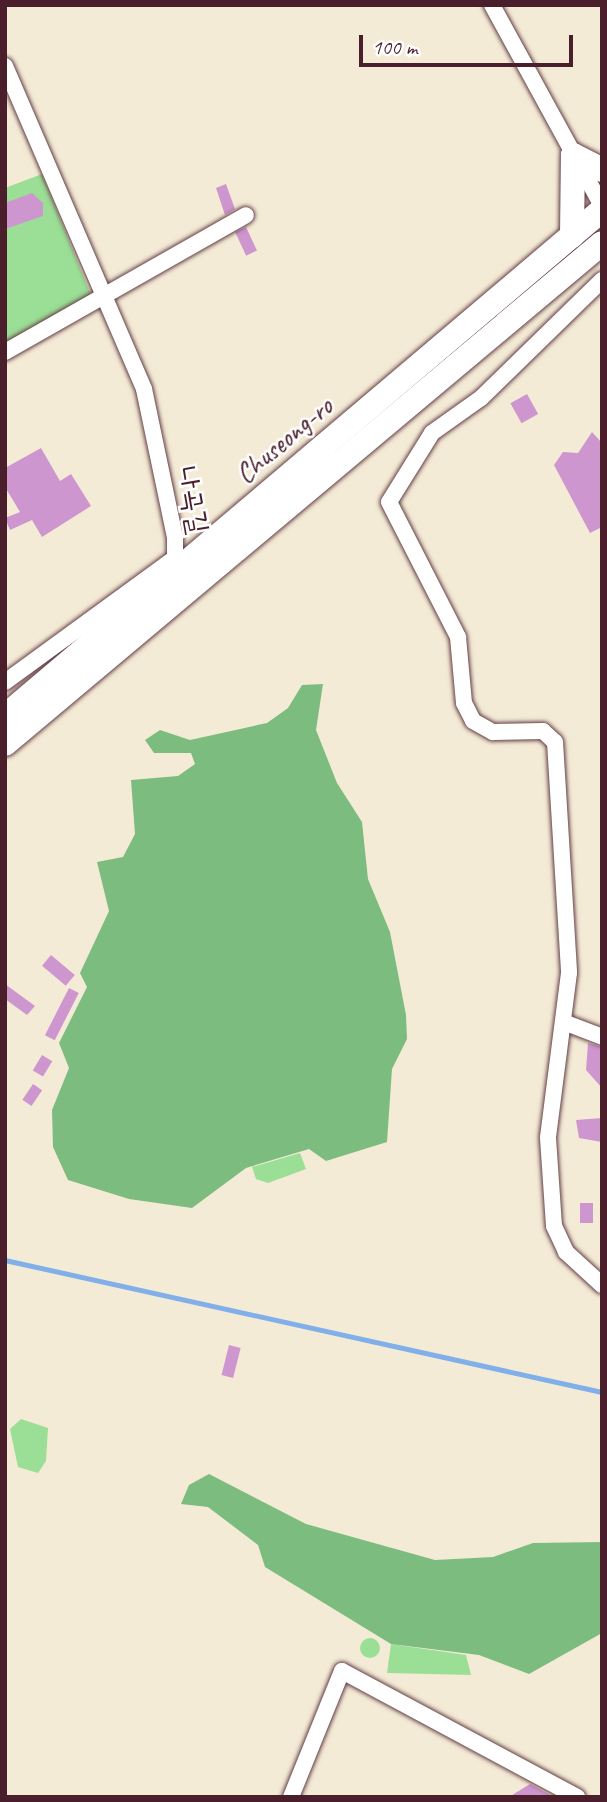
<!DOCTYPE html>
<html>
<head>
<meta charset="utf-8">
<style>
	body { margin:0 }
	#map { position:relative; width:607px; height:1802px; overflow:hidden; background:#f4ebd6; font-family:Caveat,"Poor Story",sans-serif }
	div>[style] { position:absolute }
	.green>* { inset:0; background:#9bde96 }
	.round { border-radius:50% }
	.forest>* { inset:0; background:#7cbd7f }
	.stream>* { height:4.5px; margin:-2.25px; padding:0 2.25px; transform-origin:2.25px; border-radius:2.25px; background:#80afea }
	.building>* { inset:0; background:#ce96cf; transform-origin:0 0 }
	.roads { filter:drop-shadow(0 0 2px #643e45) drop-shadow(0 0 2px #643e45) }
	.street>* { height:16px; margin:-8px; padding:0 8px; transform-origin:8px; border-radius:8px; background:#fff }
	.primary>* { height:24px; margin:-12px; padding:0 12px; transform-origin:12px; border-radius:12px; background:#fff }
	span { translate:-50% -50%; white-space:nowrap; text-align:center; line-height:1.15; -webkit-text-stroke:5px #fff; paint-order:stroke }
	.street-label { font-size:28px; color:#4a1f2b }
	.frame { position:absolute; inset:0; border:7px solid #4a1f2b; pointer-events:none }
	.scale { position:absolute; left:359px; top:35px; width:214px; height:32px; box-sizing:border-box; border:4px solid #4a1f2b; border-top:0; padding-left:9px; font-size:21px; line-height:24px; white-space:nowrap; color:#4a1f2b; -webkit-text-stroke:5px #fff; paint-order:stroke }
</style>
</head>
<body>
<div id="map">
	<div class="green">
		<i style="clip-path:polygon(42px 174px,91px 295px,5px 347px,5px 188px)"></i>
		<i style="clip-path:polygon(300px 1153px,306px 1169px,268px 1183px,256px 1179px,252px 1167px)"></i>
		<i style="clip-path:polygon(21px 1419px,48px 1428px,46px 1461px,38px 1473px,18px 1467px,10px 1429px)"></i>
		<i class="round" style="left:360px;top:1638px;width:20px;height:20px"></i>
		<i style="clip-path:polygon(391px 1644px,466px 1655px,471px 1675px,387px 1673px)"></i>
	</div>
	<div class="forest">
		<i style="clip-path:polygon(323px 684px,316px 730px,337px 783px,362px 822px,368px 879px,390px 932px,406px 1015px,407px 1039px,392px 1069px,387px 1142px,326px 1161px,309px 1149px,246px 1168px,192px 1208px,129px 1199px,68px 1180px,53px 1147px,52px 1110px,69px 1068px,59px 1043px,87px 987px,80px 973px,109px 911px,97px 862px,123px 857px,135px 834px,131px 780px,178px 776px,195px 764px,191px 753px,154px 753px,145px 740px,160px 730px,190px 740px,267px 723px,288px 708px,302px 685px)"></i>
		<i style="clip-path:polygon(209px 1474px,306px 1524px,435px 1560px,493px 1557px,533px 1543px,602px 1542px,602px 1633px,529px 1674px,479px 1655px,391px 1644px,265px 1567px,258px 1545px,208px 1507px,181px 1504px,189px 1485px)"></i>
	</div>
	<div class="stream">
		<i style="left:5px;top:1260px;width:611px;rotate:12.47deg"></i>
	</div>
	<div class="building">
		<i style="clip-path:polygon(226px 184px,235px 209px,225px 215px,216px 188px)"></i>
		<i style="clip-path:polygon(32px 193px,43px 203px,43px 216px,5px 229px,5px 203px)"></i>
		<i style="left:246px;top:227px;width:26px;height:12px;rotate:65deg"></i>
		<i style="left:527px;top:394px;width:23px;height:19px;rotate:61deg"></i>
		<i style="clip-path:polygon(592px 432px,602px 443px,602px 527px,590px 533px,554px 465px,563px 452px,578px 453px)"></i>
		<i style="clip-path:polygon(41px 448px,60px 481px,71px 474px,91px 506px,42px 537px,32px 520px,10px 530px,5px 518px,20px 512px,5px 487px,5px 468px)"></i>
		<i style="left:51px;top:955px;width:31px;height:14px;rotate:40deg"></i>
		<i style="clip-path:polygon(5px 984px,35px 1006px,27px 1015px,5px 999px)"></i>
		<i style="left:69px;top:988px;width:11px;height:53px;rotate:27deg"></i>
		<i style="clip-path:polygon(588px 1043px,602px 1047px,602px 1088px,586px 1070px)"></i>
		<i style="left:42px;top:1055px;width:12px;height:18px;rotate:31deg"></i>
		<i style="left:33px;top:1084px;width:11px;height:19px;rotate:34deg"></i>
		<i style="clip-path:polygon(602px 1118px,602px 1142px,579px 1138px,576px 1120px)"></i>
		<i style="left:580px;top:1203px;width:13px;height:20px"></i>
		<i style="left:229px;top:1345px;width:12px;height:31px;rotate:14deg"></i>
		<i style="clip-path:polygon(530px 1784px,554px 1797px,509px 1797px)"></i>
	</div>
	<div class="roads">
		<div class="street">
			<i style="left:492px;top:5px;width:229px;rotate:61.3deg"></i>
			<i style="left:5px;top:66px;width:352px;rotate:66.7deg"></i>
			<i style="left:144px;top:389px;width:151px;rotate:78.2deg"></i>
			<i style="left:175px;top:537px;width:21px;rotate:90deg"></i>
			<i style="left:175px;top:558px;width:210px;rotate:143.9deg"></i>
			<i style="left:602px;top:280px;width:169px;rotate:135.7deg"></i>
			<i style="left:481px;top:398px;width:60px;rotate:144.5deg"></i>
			<i style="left:432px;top:433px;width:81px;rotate:121.9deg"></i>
			<i style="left:389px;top:502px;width:152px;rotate:62.9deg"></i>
			<i style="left:458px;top:637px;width:66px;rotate:84.8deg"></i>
			<i style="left:464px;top:703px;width:20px;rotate:63deg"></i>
			<i style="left:473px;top:721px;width:23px;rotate:29deg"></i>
			<i style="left:493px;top:732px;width:50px;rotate:-1.1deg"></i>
			<i style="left:543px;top:731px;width:16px;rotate:43deg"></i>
			<i style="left:555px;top:742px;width:231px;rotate:86.5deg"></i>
			<i style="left:569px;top:973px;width:166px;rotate:97.3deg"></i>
			<i style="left:548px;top:1138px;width:88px;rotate:86.1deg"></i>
			<i style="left:554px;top:1226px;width:29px;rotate:65deg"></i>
			<i style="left:566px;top:1252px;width:49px;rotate:42.5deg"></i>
			<i style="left:5px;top:352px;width:277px;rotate:-29.6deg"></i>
			<i style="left:566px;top:1023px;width:39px;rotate:21deg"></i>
			<i style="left:291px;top:1797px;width:136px;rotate:-68deg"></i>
			<i style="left:342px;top:1671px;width:267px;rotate:28.2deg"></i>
		</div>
		<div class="primary">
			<i style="left:573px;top:155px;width:33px;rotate:27deg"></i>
			<i style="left:572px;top:236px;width:81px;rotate:-89.3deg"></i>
			<i style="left:5px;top:716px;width:783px;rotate:-40.28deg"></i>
			<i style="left:5px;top:744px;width:779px;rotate:-40deg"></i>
		</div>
	</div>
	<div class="street-label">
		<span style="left:284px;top:440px;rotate:-40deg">Chuseong-ro</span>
		<span style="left:193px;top:500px;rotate:80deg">나곡길</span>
	</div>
	<div class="frame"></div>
	<div class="scale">100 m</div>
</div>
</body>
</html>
